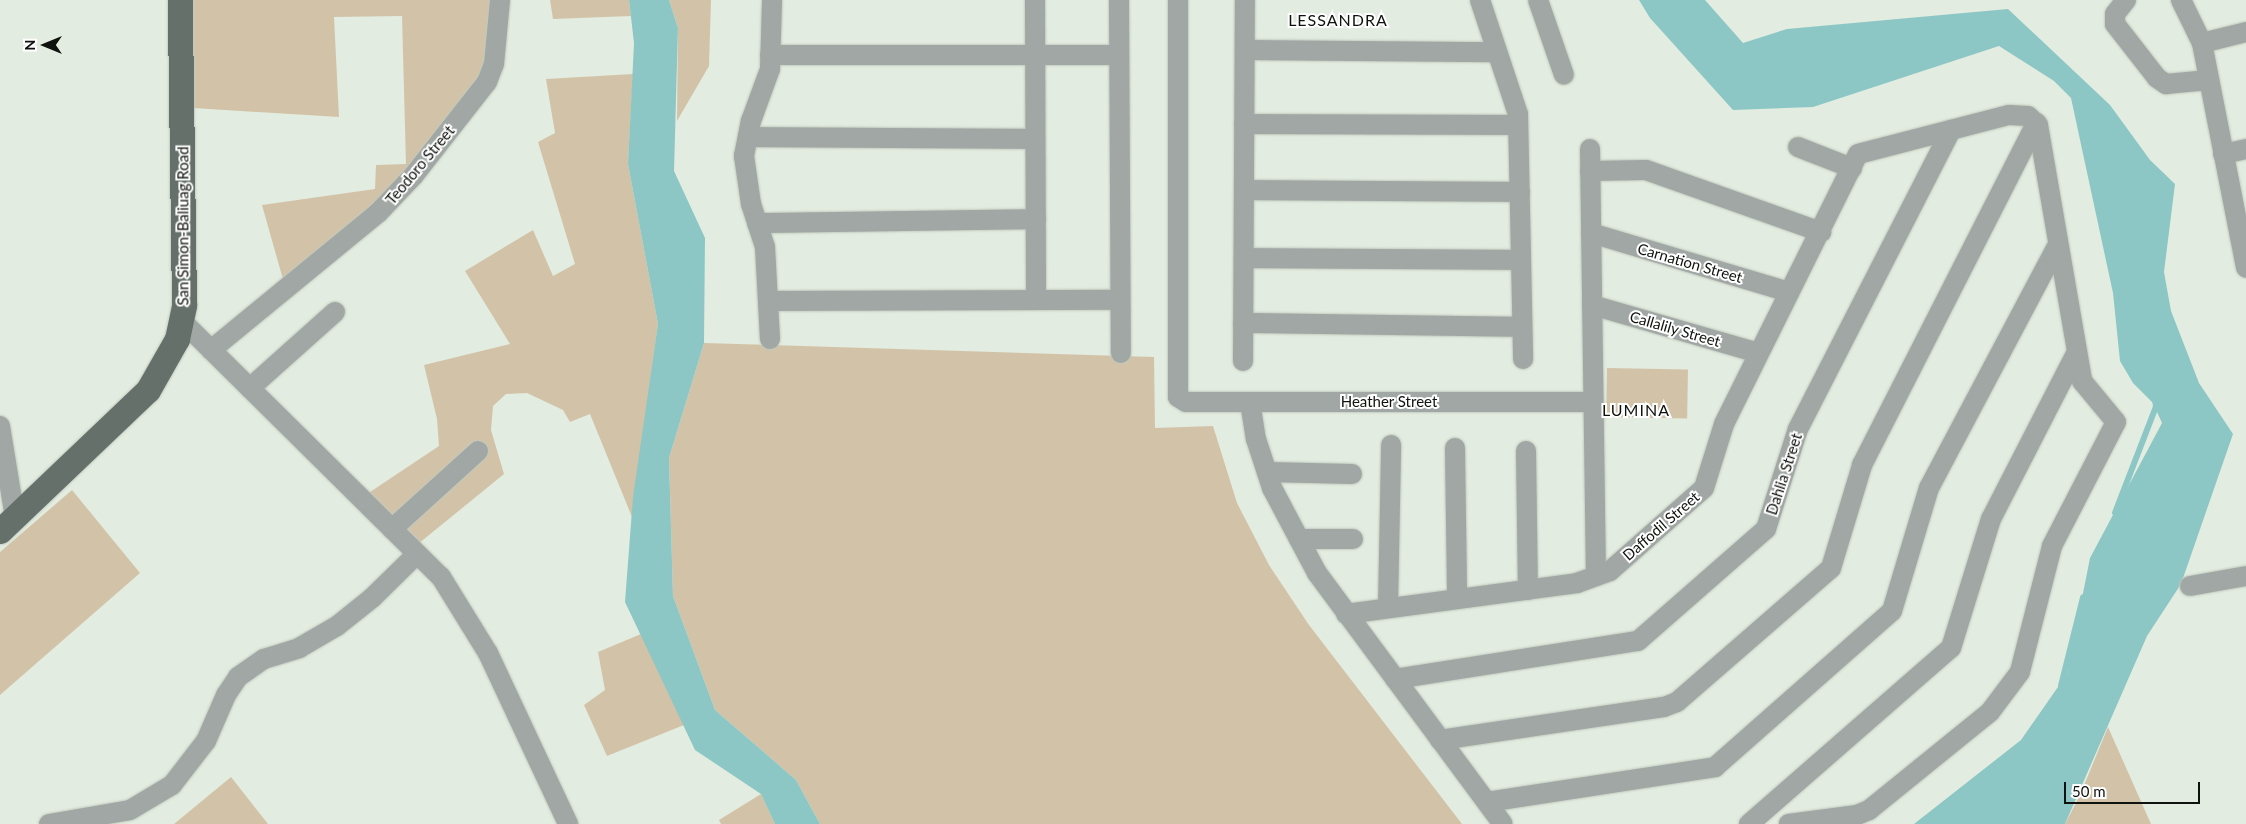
<!DOCTYPE html>
<html>
<head>
<meta charset="utf-8">
<style>
	body { margin:0 }
	#map { position:relative; width:2246px; height:824px; overflow:hidden; background:#e3ece0; font-family:Lato,sans-serif }
	div>[style] { position:absolute }
	.green>* { inset:0; background:#d2c3a8; transform-origin:0 0 }
	.water>* { inset:0; background:#8cc7c5 }
	.stream>* { height:5.5px; margin:-2.75px; padding:0 2.75px; transform-origin:2.75px; border-radius:2.75px; background:#8cc7c5 }
	.roads { filter:drop-shadow(0 0 1px #c1c9be) drop-shadow(0 0 1px #c1c9be) }
	.minor>* { height:20px; margin:-10px; padding:0 10px; transform-origin:10px; border-radius:10px; background:#a1a7a4 }
	.major>* { height:25px; margin:-12.5px; padding:0 12.5px; transform-origin:12.5px; border-radius:12.5px; background:#65706b }
	span { translate:-50% -50%; white-space:nowrap; text-align:center; line-height:1.15; -webkit-text-stroke:4px #fff; paint-order:stroke }
	.street-label { font-size:15px; color:#0f120e }
	.neighbourhood-label { font-size:16px; color:#0f120e; letter-spacing:1px }
	.north { position:absolute; left:20px; top:20px; width:50px; height:50px; -webkit-text-stroke:4px #fff; paint-order:stroke; rotate:270deg; font-size:14px; font-weight:700; line-height:20px; text-align:center; color:#0f120e }
	.north::after { content:''; display:block; margin:auto; width:18px; height:22px; background:#0f120e; clip-path:polygon(50% 0,100% 100%,50% 72%,0 100%) }
	.scale { position:absolute; left:2064px; top:782px; width:136px; height:22px; box-sizing:border-box; border:2px solid #0f120e; border-top:0; padding-left:6px; font-size:15px; line-height:18px; white-space:nowrap; color:#0f120e; -webkit-text-stroke:4px #fff; paint-order:stroke }
</style>
</head>
<body>
<div id="map">
	<div class="green">
		<i style="clip-path:polygon(192px 0,494px 0,491px 46px,482px 77px,399px 185px,284px 283px,262px 205px,375px 189px,376px 165px,406px 164px,402px 16px,334px 17px,339px 117px,193px 108px)"></i>
		<i style="clip-path:polygon(550px 0,629px 0,631px 16px,553px 19px)"></i>
		<i style="clip-path:polygon(669px 0,711px 0,709px 66px,677px 121px,678px 28px)"></i>
		<i style="clip-path:polygon(633px 74px,628px 164px,658px 324px,632px 517px,590px 414px,570px 422px,563px 410px,527px 393px,506px 394px,493px 406px,491px 430px,504px 474px,418px 544px,367px 494px,439px 446px,437px 419px,424px 365px,510px 344px,465px 271px,533px 230px,553px 276px,575px 264px,538px 142px,555px 133px,546px 79px)"></i>
		<i style="clip-path:polygon(704px 343px,1154px 357px,1155px 428px,1213px 426px,1237px 503px,1269px 565px,1309px 625px,1462px 824px,820px 824px,796px 780px,715px 710px,673px 596px,669px 458px)"></i>
		<i style="left:1607px;top:368px;width:81px;height:49px;rotate:1deg"></i>
		<i style="clip-path:polygon(72px 490px,140px 573px,0 695px,0 552px)"></i>
		<i style="clip-path:polygon(641px 634px,684px 725px,607px 756px,584px 705px,605px 690px,598px 652px)"></i>
		<i style="clip-path:polygon(2108px 727px,2151px 824px,2065px 824px,2080px 795px)"></i>
		<i style="clip-path:polygon(231px 777px,268px 824px,174px 824px)"></i>
		<i style="clip-path:polygon(761px 794px,775px 824px,721px 824px,719px 820px)"></i>
	</div>
	<div class="water">
		<i style="clip-path:polygon(629px 0,669px 0,678px 28px,674px 171px,705px 238px,704px 343px,669px 458px,673px 596px,715px 710px,796px 780px,820px 824px,775px 824px,761px 794px,695px 750px,625px 602px,633px 497px,658px 324px,628px 164px,634px 43px)"></i>
		<i style="clip-path:polygon(1639px 0,1705px 0,1743px 43px,1787px 29px,2008px 9px,2110px 105px,2150px 160px,2175px 184px,2164px 272px,2171px 311px,2199px 383px,2233px 434px,2181px 584px,2147px 636px,2065px 824px,1914px 824px,2021px 740px,2067px 674px,2090px 558px,2162px 423px,2153px 403px,2133px 383px,2120px 361px,2113px 293px,2071px 98px,2054px 81px,1999px 46px,1813px 107px,1733px 110px,1650px 18px)"></i>
	</div>
	<div class="stream">
		<i style="left:2115px;top:513px;width:114px;rotate:-68.9deg"></i>
		<i style="left:2156px;top:407px;width:8px;rotate:-97deg"></i>
		<i style="left:2061px;top:686px;width:91px;rotate:-76deg"></i>
	</div>
	<div class="roads">
		<div class="minor">
			<i style="left:1035px;top:0;width:300px;rotate:89.8deg"></i>
			<i style="left:1119px;top:0;width:353px;rotate:89.7deg"></i>
			<i style="left:1178px;top:0;width:397px;rotate:90deg"></i>
			<i style="left:1178px;top:397px;width:9px;rotate:32deg"></i>
			<i style="left:1186px;top:402px;width:407px"></i>
			<i style="left:1480px;top:0;width:120px;rotate:71.6deg"></i>
			<i style="left:1518px;top:114px;width:245px;rotate:88.8deg"></i>
			<i style="left:1538px;top:0;width:79px;rotate:70.9deg"></i>
			<i style="left:2126px;top:0;width:18px;rotate:128deg"></i>
			<i style="left:2115px;top:14px;width:10px;rotate:90deg"></i>
			<i style="left:2115px;top:24px;width:68px;rotate:52.1deg"></i>
			<i style="left:2157px;top:78px;width:11px;rotate:34deg"></i>
			<i style="left:2166px;top:84px;width:43px;rotate:-5.3deg"></i>
			<i style="left:2181px;top:0;width:48px;rotate:64deg"></i>
			<i style="left:2202px;top:43px;width:229px;rotate:78.9deg"></i>
			<i style="left:2202px;top:43px;width:45px;rotate:-14deg"></i>
			<i style="left:1245px;top:50px;width:252px;rotate:0.5deg"></i>
			<i style="left:770px;top:55px;width:348px"></i>
			<i style="left:1244px;top:124px;width:274px;rotate:0.2deg"></i>
			<i style="left:748px;top:137px;width:287px;rotate:0.4deg"></i>
			<i style="left:1798px;top:147px;width:58px;rotate:21.3deg"></i>
			<i style="left:1590px;top:149px;width:427px;rotate:89.2deg"></i>
			<i style="left:2223px;top:154px;width:24px;rotate:-12deg"></i>
			<i style="left:1590px;top:171px;width:56px;rotate:-1deg"></i>
			<i style="left:1646px;top:170px;width:186px;rotate:19.5deg"></i>
			<i style="left:1244px;top:190px;width:276px;rotate:0.4deg"></i>
			<i style="left:757px;top:223px;width:279px;rotate:-0.8deg"></i>
			<i style="left:1591px;top:233px;width:207px;rotate:16.6deg"></i>
			<i style="left:1244px;top:258px;width:277px;rotate:0.4deg"></i>
			<i style="left:770px;top:301px;width:349px;rotate:-0.2deg"></i>
			<i style="left:1592px;top:305px;width:173px;rotate:16.1deg"></i>
			<i style="left:181px;top:320px;width:366px;rotate:44.7deg"></i>
			<i style="left:441px;top:577px;width:89px;rotate:58.3deg"></i>
			<i style="left:488px;top:653px;width:189px;rotate:64.9deg"></i>
			<i style="left:1243px;top:323px;width:279px;rotate:0.8deg"></i>
			<i style="left:770px;top:339px;width:92px;rotate:-93.1deg"></i>
			<i style="left:765px;top:247px;width:45px;rotate:-108deg"></i>
			<i style="left:751px;top:204px;width:49px;rotate:-98.3deg"></i>
			<i style="left:744px;top:156px;width:36px;rotate:-79deg"></i>
			<i style="left:751px;top:121px;width:55px;rotate:-69.9deg"></i>
			<i style="left:770px;top:69px;width:69px;rotate:-88.3deg"></i>
			<i style="left:211px;top:350px;width:216px;rotate:-39.4deg"></i>
			<i style="left:378px;top:213px;width:52px;rotate:-46.5deg"></i>
			<i style="left:414px;top:175px;width:118px;rotate:-51.9deg"></i>
			<i style="left:487px;top:82px;width:19px;rotate:-69deg"></i>
			<i style="left:494px;top:64px;width:64px;rotate:-84.6deg"></i>
			<i style="left:1243px;top:361px;width:361px;rotate:-89.7deg"></i>
			<i style="left:250px;top:388px;width:114px;rotate:-41.8deg"></i>
			<i style="left:1250px;top:402px;width:37px;rotate:81deg"></i>
			<i style="left:1256px;top:439px;width:52px;rotate:71.9deg"></i>
			<i style="left:1272px;top:488px;width:96px;rotate:62.1deg"></i>
			<i style="left:1317px;top:573px;width:312px;rotate:53.5deg"></i>
			<i style="left:0;top:426px;width:93px;rotate:80.7deg"></i>
			<i style="left:1455px;top:448px;width:151px;rotate:89.2deg"></i>
			<i style="left:1526px;top:451px;width:139px;rotate:89.2deg"></i>
			<i style="left:1267px;top:472px;width:85px;rotate:1.3deg"></i>
			<i style="left:392px;top:529px;width:116px;rotate:-42.2deg"></i>
			<i style="left:1299px;top:539px;width:54px"></i>
			<i style="left:2190px;top:586px;width:57px;rotate:-10.1deg"></i>
			<i style="left:1388px;top:608px;width:163px;rotate:-88.9deg"></i>
			<i style="left:1346px;top:614px;width:233px;rotate:-7.6deg"></i>
			<i style="left:1577px;top:583px;width:35px;rotate:-20deg"></i>
			<i style="left:1610px;top:571px;width:125px;rotate:-41.4deg"></i>
			<i style="left:1704px;top:488px;width:67px;rotate:-72.6deg"></i>
			<i style="left:1724px;top:424px;width:301px;rotate:-63.6deg"></i>
			<i style="left:1858px;top:154px;width:156px;rotate:-14.5deg"></i>
			<i style="left:2009px;top:115px;width:19px;rotate:3deg"></i>
			<i style="left:2028px;top:116px;width:13px;rotate:42deg"></i>
			<i style="left:2038px;top:125px;width:260px;rotate:80.2deg"></i>
			<i style="left:2082px;top:381px;width:53px;rotate:50.3deg"></i>
			<i style="left:2116px;top:422px;width:140px;rotate:117.3deg"></i>
			<i style="left:2052px;top:546px;width:130px;rotate:104.3deg"></i>
			<i style="left:2020px;top:672px;width:50px;rotate:126.9deg"></i>
			<i style="left:1990px;top:712px;width:156px;rotate:141deg"></i>
			<i style="left:1869px;top:810px;width:13px;rotate:157deg"></i>
			<i style="left:1857px;top:815px;width:69px;rotate:172.5deg"></i>
			<i style="left:1395px;top:679px;width:246px;rotate:-8.9deg"></i>
			<i style="left:1638px;top:641px;width:170px;rotate:-41.2deg"></i>
			<i style="left:1766px;top:529px;width:105px;rotate:-72.3deg"></i>
			<i style="left:1798px;top:429px;width:336px;rotate:-62.9deg"></i>
			<i style="left:1440px;top:740px;width:226px;rotate:-8.4deg"></i>
			<i style="left:1664px;top:707px;width:14px;rotate:-21deg"></i>
			<i style="left:1677px;top:702px;width:204px;rotate:-41deg"></i>
			<i style="left:1831px;top:568px;width:108px;rotate:-73.2deg"></i>
			<i style="left:1862px;top:465px;width:384px;rotate:-63deg"></i>
			<i style="left:1487px;top:802px;width:231px;rotate:-8.7deg"></i>
			<i style="left:1715px;top:767px;width:236px;rotate:-41.4deg"></i>
			<i style="left:1892px;top:611px;width:128px;rotate:-73.3deg"></i>
			<i style="left:1929px;top:488px;width:276px;rotate:-62.1deg"></i>
			<i style="left:49px;top:824px;width:82px;rotate:-9.8deg"></i>
			<i style="left:130px;top:810px;width:49px;rotate:-30.8deg"></i>
			<i style="left:172px;top:785px;width:56px;rotate:-52.3deg"></i>
			<i style="left:206px;top:741px;width:50px;rotate:-66.5deg"></i>
			<i style="left:226px;top:695px;width:22px;rotate:-56deg"></i>
			<i style="left:238px;top:677px;width:32px;rotate:-35deg"></i>
			<i style="left:264px;top:659px;width:37px;rotate:-17deg"></i>
			<i style="left:299px;top:648px;width:44px;rotate:-30.1deg"></i>
			<i style="left:337px;top:626px;width:45px;rotate:-38.7deg"></i>
			<i style="left:372px;top:598px;width:63px;rotate:-44.4deg"></i>
			<i style="left:1749px;top:824px;width:268px;rotate:-41.1deg"></i>
			<i style="left:1951px;top:648px;width:135px;rotate:-72.8deg"></i>
			<i style="left:1991px;top:519px;width:188px;rotate:-62.8deg"></i>
		</div>
		<div class="major">
			<i style="left:0;top:531px;width:204px;rotate:-43.6deg"></i>
			<i style="left:148px;top:390px;width:59px;rotate:-60.4deg"></i>
			<i style="left:177px;top:339px;width:35px;rotate:-78deg"></i>
			<i style="left:184px;top:305px;width:305px;rotate:-90.8deg"></i>
		</div>
	</div>
	<div class="street-label">
		<span style="left:420px;top:165px;rotate:-50deg">Teodoro Street</span>
		<span style="left:183px;top:226px;rotate:-90deg">San Simon-Baliuag Road</span>
		<span style="left:1690px;top:263px;rotate:16deg">Carnation Street</span>
		<span style="left:1675px;top:329px;rotate:16deg">Callalily Street</span>
		<span style="left:1389px;top:402px">Heather Street</span>
		<span style="left:1784px;top:474px;rotate:-72deg">Dahlia Street</span>
		<span style="left:1661px;top:526px;rotate:-41deg">Daffodil Street</span>
	</div>
	<div class="neighbourhood-label">
		<span style="left:1338px;top:20px">LESSANDRA</span>
		<span style="left:1636px;top:410px">LUMINA</span>
	</div>
	<div class="north">N</div>
	<div class="scale">50 m</div>
</div>
</body>
</html>
